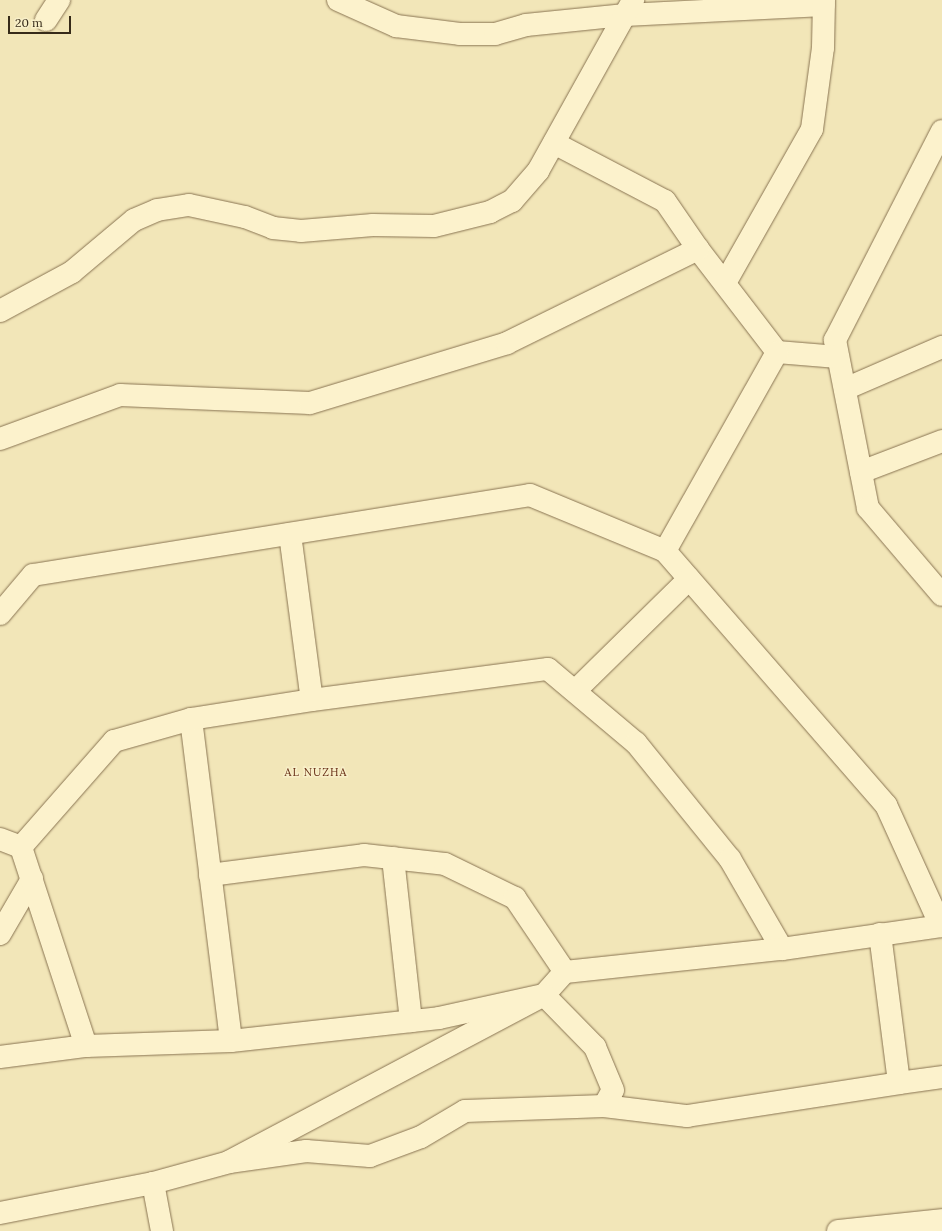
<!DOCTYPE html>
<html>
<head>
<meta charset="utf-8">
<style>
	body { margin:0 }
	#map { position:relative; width:942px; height:1231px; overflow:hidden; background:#f2e6b8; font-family:Lora,serif }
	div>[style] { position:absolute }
	.roads { filter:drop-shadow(0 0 1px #897452) drop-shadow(0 0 1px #897452) }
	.minor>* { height:22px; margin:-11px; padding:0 11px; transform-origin:11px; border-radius:11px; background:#fcf2cc }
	span { translate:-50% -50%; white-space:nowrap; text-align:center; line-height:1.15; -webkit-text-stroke:3px #f8efc8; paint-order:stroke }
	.neighbourhood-label { font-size:11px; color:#662d14; letter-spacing:1px }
	.scale { position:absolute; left:8px; top:16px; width:63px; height:18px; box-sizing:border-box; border:2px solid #362a19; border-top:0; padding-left:5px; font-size:12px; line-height:14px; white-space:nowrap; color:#362a19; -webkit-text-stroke:3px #f8efc8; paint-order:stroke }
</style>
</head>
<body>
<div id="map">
	<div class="roads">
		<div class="minor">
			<i style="left:338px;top:0;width:64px;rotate:24.1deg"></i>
			<i style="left:396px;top:26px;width:64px;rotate:7.1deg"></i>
			<i style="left:460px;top:34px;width:35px"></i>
			<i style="left:495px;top:34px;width:32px;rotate:-16deg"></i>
			<i style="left:526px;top:25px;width:100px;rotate:-5.8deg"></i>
			<i style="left:625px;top:15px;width:199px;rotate:-2.9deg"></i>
			<i style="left:46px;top:20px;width:24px;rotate:-57deg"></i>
			<i style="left:942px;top:131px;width:235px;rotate:117.1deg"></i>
			<i style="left:835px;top:340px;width:171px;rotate:78.9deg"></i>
			<i style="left:868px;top:508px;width:114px;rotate:49.6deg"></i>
			<i style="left:554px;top:143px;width:125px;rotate:27.6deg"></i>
			<i style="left:665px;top:201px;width:58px;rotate:55.5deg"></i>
			<i style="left:698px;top:249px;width:130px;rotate:52.5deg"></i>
			<i style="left:777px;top:352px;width:61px;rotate:4.7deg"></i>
			<i style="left:725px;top:283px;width:177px;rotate:-60.5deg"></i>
			<i style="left:812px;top:129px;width:82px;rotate:-82.3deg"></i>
			<i style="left:823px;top:48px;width:48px;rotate:-88.8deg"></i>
			<i style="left:0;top:311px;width:82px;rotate:-28.4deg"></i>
			<i style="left:72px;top:272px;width:81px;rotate:-40deg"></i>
			<i style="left:134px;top:220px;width:25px;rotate:-23deg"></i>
			<i style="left:157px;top:210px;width:32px;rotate:-9deg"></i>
			<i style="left:189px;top:205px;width:57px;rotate:12.1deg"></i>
			<i style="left:245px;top:217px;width:30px;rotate:21deg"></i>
			<i style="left:273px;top:228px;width:28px;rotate:6deg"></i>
			<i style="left:301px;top:231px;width:72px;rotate:-4.8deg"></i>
			<i style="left:373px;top:225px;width:61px;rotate:0.9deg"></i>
			<i style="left:434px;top:226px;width:58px;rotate:-14deg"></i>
			<i style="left:490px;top:212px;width:25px;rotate:-27deg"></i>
			<i style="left:512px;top:201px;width:40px;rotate:-49deg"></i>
			<i style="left:538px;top:171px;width:196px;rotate:-60.9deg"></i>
			<i style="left:845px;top:389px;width:106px;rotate:-23.4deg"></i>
			<i style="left:0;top:439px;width:128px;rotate:-20.1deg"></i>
			<i style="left:120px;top:395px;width:190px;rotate:2.4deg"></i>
			<i style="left:310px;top:403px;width:206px;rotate:-16.9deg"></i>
			<i style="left:507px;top:343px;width:213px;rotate:-26.2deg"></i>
			<i style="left:861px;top:472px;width:87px;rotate:-20.9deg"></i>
			<i style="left:290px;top:534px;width:167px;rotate:82.5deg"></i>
			<i style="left:665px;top:551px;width:228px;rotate:-60.6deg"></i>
			<i style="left:0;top:614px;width:51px;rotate:-49.8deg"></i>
			<i style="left:33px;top:575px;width:503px;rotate:-9.14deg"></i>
			<i style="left:530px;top:495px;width:146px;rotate:22.5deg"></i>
			<i style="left:665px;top:551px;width:337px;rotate:49deg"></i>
			<i style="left:886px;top:805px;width:133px;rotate:65.6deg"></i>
			<i style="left:575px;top:691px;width:160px;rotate:-44.5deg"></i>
			<i style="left:191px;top:719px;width:324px;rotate:82.9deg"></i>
			<i style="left:0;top:839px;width:22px;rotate:21deg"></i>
			<i style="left:393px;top:858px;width:164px;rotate:83.7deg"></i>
			<i style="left:210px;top:875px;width:155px;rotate:-7.4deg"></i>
			<i style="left:364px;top:855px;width:81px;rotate:6.3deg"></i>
			<i style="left:445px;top:864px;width:78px;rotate:25.9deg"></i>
			<i style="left:515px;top:898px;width:89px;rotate:56deg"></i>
			<i style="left:0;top:934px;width:64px;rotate:-59.8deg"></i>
			<i style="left:880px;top:934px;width:150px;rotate:82.7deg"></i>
			<i style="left:899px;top:1083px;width:43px;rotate:-7.9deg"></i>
			<i style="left:86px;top:1046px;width:209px;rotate:-108.1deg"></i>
			<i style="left:21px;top:847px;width:141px;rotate:-48.7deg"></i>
			<i style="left:114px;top:741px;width:80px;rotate:-15.9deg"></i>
			<i style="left:191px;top:719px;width:122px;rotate:-8.9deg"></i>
			<i style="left:312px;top:700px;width:238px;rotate:-7.5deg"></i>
			<i style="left:548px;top:669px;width:115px;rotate:40.1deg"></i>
			<i style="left:636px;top:743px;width:149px;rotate:51deg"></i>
			<i style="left:730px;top:859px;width:104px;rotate:60deg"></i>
			<i style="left:0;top:1057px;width:87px;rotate:-7.3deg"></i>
			<i style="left:86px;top:1046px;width:145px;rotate:-2deg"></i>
			<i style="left:231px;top:1041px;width:209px;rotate:-6.3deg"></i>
			<i style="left:439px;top:1018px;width:107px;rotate:-12.4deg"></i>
			<i style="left:544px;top:995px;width:31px;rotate:-48deg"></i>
			<i style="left:565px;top:972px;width:218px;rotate:-6.1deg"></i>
			<i style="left:782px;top:949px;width:162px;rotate:-8.2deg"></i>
			<i style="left:604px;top:1106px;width:84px;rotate:6.9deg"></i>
			<i style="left:687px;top:1116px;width:215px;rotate:-8.8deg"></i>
			<i style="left:153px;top:1183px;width:49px;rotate:79.4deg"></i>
			<i style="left:0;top:1213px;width:156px;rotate:-11.1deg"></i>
			<i style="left:153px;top:1183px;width:79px;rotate:-15.4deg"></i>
			<i style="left:229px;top:1162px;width:78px;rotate:-8.1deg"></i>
			<i style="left:306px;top:1151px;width:64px;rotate:4.5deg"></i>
			<i style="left:370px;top:1156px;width:54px;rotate:-20.4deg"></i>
			<i style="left:421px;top:1137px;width:51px;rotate:-30.6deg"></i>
			<i style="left:465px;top:1111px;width:139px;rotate:-2.1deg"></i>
			<i style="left:604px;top:1106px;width:18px;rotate:-61deg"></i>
			<i style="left:613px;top:1090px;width:47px;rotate:-112.7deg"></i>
			<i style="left:595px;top:1047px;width:73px;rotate:-134.4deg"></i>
			<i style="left:544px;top:995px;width:357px;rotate:152.1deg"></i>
			<i style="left:838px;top:1231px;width:105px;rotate:-6deg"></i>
		</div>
	</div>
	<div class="neighbourhood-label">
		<span style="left:316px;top:772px">AL NUZHA</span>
	</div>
	<div class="scale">20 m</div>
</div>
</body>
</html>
